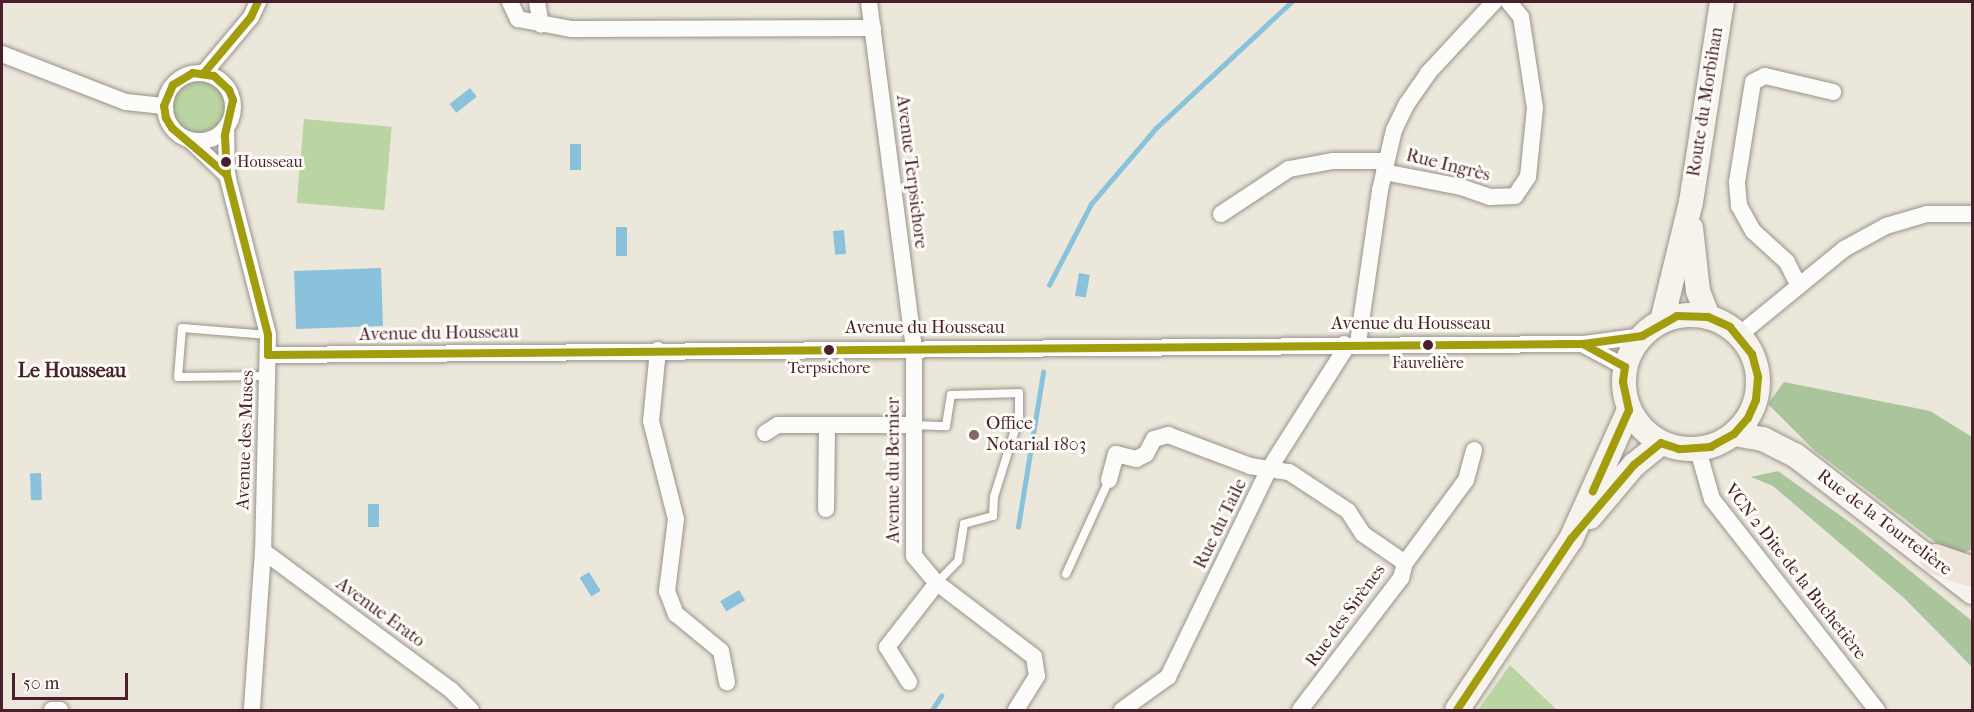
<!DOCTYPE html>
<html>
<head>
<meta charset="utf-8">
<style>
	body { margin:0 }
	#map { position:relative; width:1974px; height:712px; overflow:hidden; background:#ebe8db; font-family:"IM FELL French Canon",serif }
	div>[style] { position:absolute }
	.green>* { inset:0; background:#bad4a2; transform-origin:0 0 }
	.round { border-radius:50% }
	.forest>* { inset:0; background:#aac59b }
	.water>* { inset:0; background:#8ac1db; transform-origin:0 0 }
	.stream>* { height:4.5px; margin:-2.25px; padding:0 2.25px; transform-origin:2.25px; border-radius:2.25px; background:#8ac1db }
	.roads { filter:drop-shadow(0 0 2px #9a918c) drop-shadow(0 0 2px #9a918c) }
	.service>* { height:8px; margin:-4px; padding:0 4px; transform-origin:4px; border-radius:4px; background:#fcfcfa }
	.minor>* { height:16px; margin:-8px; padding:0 8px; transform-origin:8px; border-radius:8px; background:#fcfcfa }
	.minor>.ring { margin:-8px; padding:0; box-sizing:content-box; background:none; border:16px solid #fcfcfa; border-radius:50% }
	.secondary>* { height:24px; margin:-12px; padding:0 12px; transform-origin:12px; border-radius:12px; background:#f6f2ec }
	.secondary>.ring { margin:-12px; padding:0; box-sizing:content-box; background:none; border:24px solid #f6f2ec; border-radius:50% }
	.motorway>* { height:30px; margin:-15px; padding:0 15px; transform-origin:15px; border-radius:15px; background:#ece4d9 }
	.bus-1>* { height:8px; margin:-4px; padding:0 4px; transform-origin:4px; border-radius:4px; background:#a29d0d }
	.dots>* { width:16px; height:16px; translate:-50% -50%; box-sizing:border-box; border:3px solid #fdfcf7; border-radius:50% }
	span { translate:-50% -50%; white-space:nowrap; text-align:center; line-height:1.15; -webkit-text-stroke:6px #fdfcf7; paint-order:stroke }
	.bus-label { font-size:16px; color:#4a1f2b }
	.left { translate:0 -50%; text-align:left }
	.street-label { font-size:18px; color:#4a1f2b }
	.poi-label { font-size:18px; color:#4a1f2b }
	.neighbourhood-label { font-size:20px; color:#4a1f2b; font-weight:700 }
	.frame { position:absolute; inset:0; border:3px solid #4a1f2b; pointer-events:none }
	.scale { position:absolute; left:12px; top:673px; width:116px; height:27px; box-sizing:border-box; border:3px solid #4a1f2b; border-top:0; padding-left:8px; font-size:18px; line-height:21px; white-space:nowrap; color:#4a1f2b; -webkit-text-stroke:4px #fdfcf7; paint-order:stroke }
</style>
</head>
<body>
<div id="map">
	<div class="green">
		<i class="round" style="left:170px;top:78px;width:58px;height:58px"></i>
		<i style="left:304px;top:119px;width:88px;height:84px;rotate:5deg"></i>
		<i style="clip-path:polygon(1510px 665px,1557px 710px,1478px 710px)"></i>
	</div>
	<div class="forest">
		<i style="clip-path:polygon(1784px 382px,1930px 411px,1972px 437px,1972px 549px,1955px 557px,1815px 451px,1768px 404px)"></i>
		<i style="clip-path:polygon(1778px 471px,1855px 526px,1972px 621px,1972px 667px,1904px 598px,1773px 486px,1751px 477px)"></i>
	</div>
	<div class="water">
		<i style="left:470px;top:88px;width:11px;height:26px;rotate:52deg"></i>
		<i style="left:570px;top:144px;width:11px;height:26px"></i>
		<i style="left:616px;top:227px;width:11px;height:29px"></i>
		<i style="left:844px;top:230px;width:24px;height:11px;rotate:85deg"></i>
		<i style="left:381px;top:268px;width:58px;height:87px;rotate:88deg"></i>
		<i style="left:1079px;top:273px;width:11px;height:23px;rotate:10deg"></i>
		<i style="left:41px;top:473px;width:27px;height:11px;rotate:88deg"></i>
		<i style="left:368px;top:504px;width:11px;height:23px"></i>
		<i style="left:589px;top:572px;width:22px;height:11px;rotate:58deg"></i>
		<i style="left:739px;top:590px;width:12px;height:22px;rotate:59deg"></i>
	</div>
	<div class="stream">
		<i style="left:1049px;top:285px;width:91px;rotate:-62.6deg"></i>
		<i style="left:1091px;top:204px;width:99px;rotate:-49.5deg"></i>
		<i style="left:1155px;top:129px;width:186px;rotate:-43deg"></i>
		<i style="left:1018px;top:527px;width:157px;rotate:-80.8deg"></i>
		<i style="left:932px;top:710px;width:17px;rotate:-57deg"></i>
	</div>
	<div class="roads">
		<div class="service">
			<i style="left:268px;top:376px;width:90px;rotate:179.4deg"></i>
			<i style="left:178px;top:377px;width:49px;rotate:-85.3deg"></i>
			<i style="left:182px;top:328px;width:86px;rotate:4.7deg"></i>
			<i style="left:913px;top:425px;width:33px;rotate:2deg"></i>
			<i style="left:946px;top:426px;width:31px;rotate:-81deg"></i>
			<i style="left:951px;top:395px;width:68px;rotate:-1.7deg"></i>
			<i style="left:1019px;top:393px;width:24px;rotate:90deg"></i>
			<i style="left:1019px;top:417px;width:84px;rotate:107.4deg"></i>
			<i style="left:994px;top:497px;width:19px;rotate:93deg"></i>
			<i style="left:993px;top:516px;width:30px;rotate:165deg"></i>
			<i style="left:964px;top:524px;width:37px;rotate:99deg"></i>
			<i style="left:958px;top:561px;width:30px;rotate:134deg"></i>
			<i style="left:1066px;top:574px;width:103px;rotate:-65.4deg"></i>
		</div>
		<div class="minor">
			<i style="left:510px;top:2px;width:19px;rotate:65deg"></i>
			<i style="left:518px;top:19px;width:55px;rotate:10.5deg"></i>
			<i style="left:572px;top:29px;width:301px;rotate:-0.2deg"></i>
			<i style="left:537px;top:2px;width:23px;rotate:80deg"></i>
			<i style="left:869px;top:2px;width:348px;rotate:82.6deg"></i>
			<i style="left:914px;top:347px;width:209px;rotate:90deg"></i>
			<i style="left:914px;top:556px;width:35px;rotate:50deg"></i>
			<i style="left:937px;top:583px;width:122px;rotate:37.3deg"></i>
			<i style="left:1034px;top:657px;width:19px;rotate:81deg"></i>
			<i style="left:1037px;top:676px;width:40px;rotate:122deg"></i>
			<i style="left:2px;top:54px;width:133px;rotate:21.2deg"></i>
			<i style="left:126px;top:102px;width:38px;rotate:6deg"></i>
			<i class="ring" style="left:165px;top:73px;width:52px;height:52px"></i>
			<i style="left:204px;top:73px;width:73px;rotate:-50deg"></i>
			<i style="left:251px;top:17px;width:17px;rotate:-65deg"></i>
			<i style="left:226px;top:129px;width:46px;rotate:88.8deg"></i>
			<i style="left:227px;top:175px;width:165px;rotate:75.6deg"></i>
			<i style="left:268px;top:335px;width:216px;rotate:91.3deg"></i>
			<i style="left:263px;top:551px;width:159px;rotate:94deg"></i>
			<i style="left:191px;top:141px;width:50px;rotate:43.4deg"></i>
			<i style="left:1384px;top:172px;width:78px;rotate:11deg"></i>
			<i style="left:1461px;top:187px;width:31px;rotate:19deg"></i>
			<i style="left:1490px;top:197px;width:25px;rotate:-2deg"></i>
			<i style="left:1515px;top:196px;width:23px;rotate:-56deg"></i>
			<i style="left:1528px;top:177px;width:69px;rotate:-84.2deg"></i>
			<i style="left:1535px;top:108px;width:92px;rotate:-98.7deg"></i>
			<i style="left:1521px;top:17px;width:19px;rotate:-129deg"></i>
			<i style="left:1221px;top:214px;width:82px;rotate:-33.5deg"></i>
			<i style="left:1289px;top:169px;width:45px;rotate:-10.3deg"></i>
			<i style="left:1333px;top:161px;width:53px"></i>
			<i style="left:1799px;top:286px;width:27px;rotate:-117deg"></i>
			<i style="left:1787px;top:262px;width:46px;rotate:-137.6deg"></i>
			<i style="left:1753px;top:231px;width:29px;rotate:-119deg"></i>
			<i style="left:1739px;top:206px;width:24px;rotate:-95deg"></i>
			<i style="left:1737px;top:182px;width:101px;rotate:-80.9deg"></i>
			<i style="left:1753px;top:82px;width:13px;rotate:-27deg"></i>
			<i style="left:1765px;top:76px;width:70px;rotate:13.2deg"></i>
			<i style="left:1739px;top:335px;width:136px;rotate:-39.3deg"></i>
			<i style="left:1844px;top:249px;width:48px;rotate:-28.7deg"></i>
			<i style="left:1886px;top:226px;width:43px;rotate:-16.3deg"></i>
			<i style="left:1927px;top:214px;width:45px"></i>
			<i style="left:1358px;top:343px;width:155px;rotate:-81.8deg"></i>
			<i style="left:1380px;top:190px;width:62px;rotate:-76.9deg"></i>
			<i style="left:1394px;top:130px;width:28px;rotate:-64deg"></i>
			<i style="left:1406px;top:105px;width:39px;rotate:-55deg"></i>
			<i style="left:1428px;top:73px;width:97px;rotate:-47.1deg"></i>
			<i style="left:1584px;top:345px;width:47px;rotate:28.2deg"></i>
			<i style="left:658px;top:350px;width:71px;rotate:95.6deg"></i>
			<i style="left:651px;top:421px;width:101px;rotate:75.7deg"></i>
			<i style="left:676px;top:519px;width:73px;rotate:97.1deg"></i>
			<i style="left:667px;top:591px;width:25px;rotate:69deg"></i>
			<i style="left:676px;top:614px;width:58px;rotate:39.4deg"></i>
			<i style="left:721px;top:651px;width:32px;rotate:79deg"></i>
			<i style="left:268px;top:355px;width:1315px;rotate:-0.48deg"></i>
			<i style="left:1583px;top:344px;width:60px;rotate:-7.7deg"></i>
			<i style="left:765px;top:433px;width:15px;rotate:-32deg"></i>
			<i style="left:778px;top:425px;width:135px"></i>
			<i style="left:1698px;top:450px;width:51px;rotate:74.1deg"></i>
			<i style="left:1712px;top:499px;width:268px;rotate:52deg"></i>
			<i style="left:1109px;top:480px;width:27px;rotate:-75deg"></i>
			<i style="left:1116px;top:454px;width:21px;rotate:14deg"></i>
			<i style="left:1136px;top:459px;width:11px;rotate:-27deg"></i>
			<i style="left:1146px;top:454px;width:17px;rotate:-62deg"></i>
			<i style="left:1154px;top:439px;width:15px;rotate:-16deg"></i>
			<i style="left:1168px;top:435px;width:88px;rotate:20.7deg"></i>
			<i style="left:1250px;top:466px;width:39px;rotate:9deg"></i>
			<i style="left:1289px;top:472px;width:71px;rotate:33.5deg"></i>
			<i style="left:1348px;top:511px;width:27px;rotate:57deg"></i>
			<i style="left:1363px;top:534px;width:51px;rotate:34.6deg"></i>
			<i style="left:1405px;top:563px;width:16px;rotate:105deg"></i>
			<i style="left:1401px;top:578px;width:166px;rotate:127.4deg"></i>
			<i style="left:826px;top:509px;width:83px;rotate:-89.3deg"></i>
			<i style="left:263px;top:551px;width:234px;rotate:36.5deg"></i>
			<i style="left:451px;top:690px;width:28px;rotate:45deg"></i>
			<i style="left:1405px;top:563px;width:103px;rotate:-53.7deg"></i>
			<i style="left:1466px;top:480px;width:31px;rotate:-75deg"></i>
			<i style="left:909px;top:682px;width:41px;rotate:-122.2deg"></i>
			<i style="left:887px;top:647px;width:81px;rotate:-52deg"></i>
			<i style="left:52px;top:710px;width:8px"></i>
			<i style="left:1122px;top:710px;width:57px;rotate:-35.7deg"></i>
			<i style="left:1168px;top:677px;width:231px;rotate:-64.1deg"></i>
			<i style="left:1269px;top:469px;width:140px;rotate:-57.6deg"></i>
			<i style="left:1344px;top:351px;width:7px;rotate:-90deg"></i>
		</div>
		<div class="secondary">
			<i style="left:1691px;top:228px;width:63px;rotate:83.7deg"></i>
			<i style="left:1698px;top:291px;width:28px;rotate:69deg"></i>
			<i class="ring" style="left:1624px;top:315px;width:110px;height:110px"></i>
			<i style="left:1662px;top:321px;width:122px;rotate:-76.3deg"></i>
			<i style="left:1691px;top:202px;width:202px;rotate:-81.2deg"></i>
			<i style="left:1734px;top:434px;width:29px;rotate:10deg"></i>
			<i style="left:1763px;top:439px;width:36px;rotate:27deg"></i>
			<i style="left:1795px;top:455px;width:224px;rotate:37.7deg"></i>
			<i style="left:1590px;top:517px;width:68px;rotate:-49.8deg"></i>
			<i style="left:1634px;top:465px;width:35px;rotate:-39deg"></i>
			<i style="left:1457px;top:710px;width:206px;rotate:-56.3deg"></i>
			<i style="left:1571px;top:539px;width:141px;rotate:-65.8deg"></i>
		</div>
		<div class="motorway">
			<i style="left:1935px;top:559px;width:39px;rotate:19deg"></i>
		</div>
	</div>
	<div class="bus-1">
		<i style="left:193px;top:73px;width:21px;rotate:8deg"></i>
		<i style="left:214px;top:76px;width:21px;rotate:43deg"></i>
		<i style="left:229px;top:90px;width:11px;rotate:68deg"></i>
		<i style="left:233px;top:100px;width:37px;rotate:103deg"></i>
		<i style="left:225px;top:136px;width:39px;rotate:87deg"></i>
		<i style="left:227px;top:175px;width:72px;rotate:-139.5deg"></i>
		<i style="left:172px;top:128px;width:12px;rotate:-121deg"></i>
		<i style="left:166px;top:118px;width:12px;rotate:-99deg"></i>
		<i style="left:164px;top:106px;width:23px;rotate:-67deg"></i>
		<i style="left:173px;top:85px;width:23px;rotate:-31deg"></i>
		<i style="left:204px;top:73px;width:73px;rotate:-50deg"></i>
		<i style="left:251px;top:17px;width:17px;rotate:-65deg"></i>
		<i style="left:227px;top:175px;width:165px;rotate:75.6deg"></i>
		<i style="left:268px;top:335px;width:20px;rotate:90deg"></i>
		<i style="left:1559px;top:344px;width:24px"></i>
		<i style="left:1583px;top:344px;width:48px;rotate:28.7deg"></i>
		<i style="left:1625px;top:367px;width:15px;rotate:98deg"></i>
		<i style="left:1623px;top:382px;width:29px;rotate:78deg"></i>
		<i style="left:1629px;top:410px;width:89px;rotate:114deg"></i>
		<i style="left:268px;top:355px;width:1315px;rotate:-0.48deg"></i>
		<i style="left:1583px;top:344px;width:60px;rotate:-7.7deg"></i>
		<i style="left:1642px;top:336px;width:40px;rotate:-29.7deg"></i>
		<i style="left:1677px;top:316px;width:31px;rotate:2deg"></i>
		<i style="left:1708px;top:317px;width:24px;rotate:24deg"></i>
		<i style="left:1730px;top:327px;width:35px;rotate:51deg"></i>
		<i style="left:1752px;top:354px;width:24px;rotate:75deg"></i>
		<i style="left:1758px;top:377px;width:23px;rotate:95deg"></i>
		<i style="left:1756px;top:400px;width:20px;rotate:114deg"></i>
		<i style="left:1748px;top:418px;width:21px;rotate:131deg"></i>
		<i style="left:1734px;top:434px;width:26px;rotate:151deg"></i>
		<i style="left:1711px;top:447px;width:32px;rotate:176deg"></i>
		<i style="left:1679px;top:449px;width:19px;rotate:-162deg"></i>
		<i style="left:1661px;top:443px;width:35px;rotate:141deg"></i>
		<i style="left:1634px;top:465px;width:97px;rotate:130.4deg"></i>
		<i style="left:1571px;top:539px;width:206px;rotate:123.7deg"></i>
	</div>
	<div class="dots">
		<i style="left:226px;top:162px;background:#4a1f2b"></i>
		<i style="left:1428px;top:345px;background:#4a1f2b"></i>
		<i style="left:829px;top:350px;background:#4a1f2b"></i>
		<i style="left:974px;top:435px;background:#826569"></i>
	</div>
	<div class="bus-label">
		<span class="left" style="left:237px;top:162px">Housseau</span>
		<span style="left:1428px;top:363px">Fauvelière</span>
		<span style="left:829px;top:368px">Terpsichore</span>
	</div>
	<div class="street-label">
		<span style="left:1706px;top:102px;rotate:-81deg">Route du Morbihan</span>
		<span style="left:1448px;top:166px;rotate:14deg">Rue Ingrès</span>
		<span style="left:911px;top:172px;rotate:83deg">Avenue Terpsichore</span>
		<span style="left:1411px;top:324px">Avenue du Housseau</span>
		<span style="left:925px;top:328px">Avenue du Housseau</span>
		<span style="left:439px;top:334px;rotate:-1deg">Avenue du Housseau</span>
		<span style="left:246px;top:440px;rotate:-88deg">Avenue des Muses</span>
		<span style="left:894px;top:470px;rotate:-90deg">Avenue du Bernier</span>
		<span style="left:1884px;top:523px;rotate:37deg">Rue de la Tourtelière</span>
		<span style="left:1221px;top:524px;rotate:-64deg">Rue du Taile</span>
		<span style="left:1795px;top:572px;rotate:52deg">VCN 2 Dite de la Buchetière</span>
		<span style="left:380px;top:613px;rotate:36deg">Avenue Erato</span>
		<span style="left:1346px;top:616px;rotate:-54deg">Rue des Sirènes</span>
	</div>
	<div class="poi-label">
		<span class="left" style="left:986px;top:435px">Office<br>Notarial 1803</span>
	</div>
	<div class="neighbourhood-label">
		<span style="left:72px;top:370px">Le Housseau</span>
	</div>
	<div class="frame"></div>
	<div class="scale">50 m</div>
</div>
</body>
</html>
